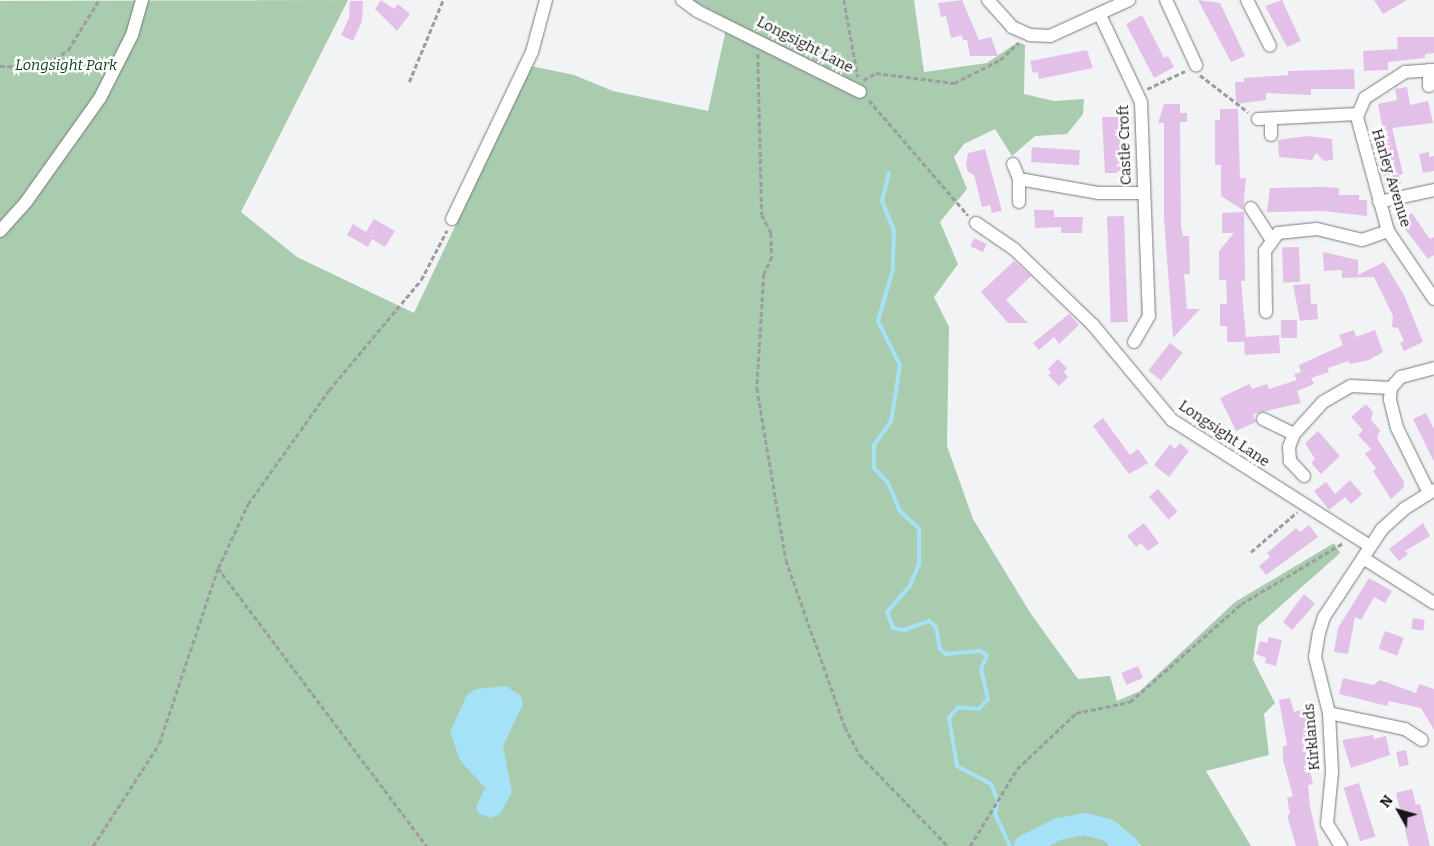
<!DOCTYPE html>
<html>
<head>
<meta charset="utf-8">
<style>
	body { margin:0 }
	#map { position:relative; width:1434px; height:846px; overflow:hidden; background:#f2f3f5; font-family:Bitter,serif }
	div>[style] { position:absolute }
	.green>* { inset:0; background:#a9ccaf }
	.water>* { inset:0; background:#a6e2f7 }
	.stream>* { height:4px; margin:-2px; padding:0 2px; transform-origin:2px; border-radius:2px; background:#a6e2f7 }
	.river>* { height:22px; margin:-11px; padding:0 11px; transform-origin:11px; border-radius:11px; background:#a6e2f7 }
	.building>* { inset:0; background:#e3c0e8; transform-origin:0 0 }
	.path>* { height:2.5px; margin-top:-1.25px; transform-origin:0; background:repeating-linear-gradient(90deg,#9c9d9e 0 5px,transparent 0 7.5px) }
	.roads { filter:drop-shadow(0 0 1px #78797a) drop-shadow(0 0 1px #78797a) }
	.minor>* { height:12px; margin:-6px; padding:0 6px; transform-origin:6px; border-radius:6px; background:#fff }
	span { translate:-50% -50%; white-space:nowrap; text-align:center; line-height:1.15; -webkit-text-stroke:4.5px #fff; paint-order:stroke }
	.street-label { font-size:15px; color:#141515 }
	.park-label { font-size:15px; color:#10401f; font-style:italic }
	.north { position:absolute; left:1374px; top:786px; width:50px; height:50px; -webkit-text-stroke:4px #fff; paint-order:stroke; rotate:308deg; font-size:14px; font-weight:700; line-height:20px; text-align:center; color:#141515 }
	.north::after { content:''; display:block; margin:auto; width:18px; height:22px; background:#141515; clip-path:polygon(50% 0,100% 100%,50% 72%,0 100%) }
</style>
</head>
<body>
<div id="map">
	<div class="green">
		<i style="clip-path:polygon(348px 0,241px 212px,297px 257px,414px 313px,531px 66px,574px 75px,613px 91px,708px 111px,728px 20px,692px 0,914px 0,924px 72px,987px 63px,1018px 42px,1025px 45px,1024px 94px,1054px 101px,1084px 99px,1083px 114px,1067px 134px,1035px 136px,1012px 156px,995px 129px,964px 144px,954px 157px,967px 189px,940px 222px,958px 264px,934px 297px,949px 327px,947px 446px,973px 519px,1031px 614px,1078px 679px,1110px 676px,1117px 701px,1140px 691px,1235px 602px,1334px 543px,1340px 553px,1258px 626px,1253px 660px,1275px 703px,1264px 714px,1269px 755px,1206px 771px,1251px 846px,1141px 846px,1132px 837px,1104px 825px,1109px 846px,0 846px,0 1px)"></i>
	</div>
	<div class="water">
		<i style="clip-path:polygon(506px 686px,521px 696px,523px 704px,503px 746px,512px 792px,500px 814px,491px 818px,478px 813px,476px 807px,485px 788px,460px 760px,450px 732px,467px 695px,476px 689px)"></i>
	</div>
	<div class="stream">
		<i style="left:889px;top:173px;width:29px;rotate:104deg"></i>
		<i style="left:882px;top:201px;width:32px;rotate:68deg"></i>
		<i style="left:894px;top:231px;width:38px;rotate:92deg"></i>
		<i style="left:893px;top:269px;width:54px;rotate:106.1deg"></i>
		<i style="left:878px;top:321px;width:49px;rotate:63.4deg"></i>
		<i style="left:900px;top:365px;width:57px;rotate:99.1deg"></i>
		<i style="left:891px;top:421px;width:29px;rotate:125deg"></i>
		<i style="left:874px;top:445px;width:23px;rotate:90deg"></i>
		<i style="left:874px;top:468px;width:21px;rotate:47deg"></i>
		<i style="left:888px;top:483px;width:30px;rotate:67deg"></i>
		<i style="left:900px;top:511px;width:26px;rotate:43deg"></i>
		<i style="left:919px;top:529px;width:35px;rotate:90deg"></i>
		<i style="left:919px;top:564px;width:25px;rotate:113deg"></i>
		<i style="left:909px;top:587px;width:33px;rotate:131deg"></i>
		<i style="left:887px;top:612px;width:17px;rotate:69deg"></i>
		<i style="left:893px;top:628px;width:11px;rotate:10deg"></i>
		<i style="left:904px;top:630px;width:27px;rotate:-20deg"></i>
		<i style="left:929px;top:621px;width:9px;rotate:41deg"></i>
		<i style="left:936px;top:627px;width:22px;rotate:80deg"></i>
		<i style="left:940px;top:649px;width:8px;rotate:40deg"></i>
		<i style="left:946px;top:654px;width:34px;rotate:-5deg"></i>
		<i style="left:980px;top:651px;width:8px;rotate:30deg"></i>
		<i style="left:987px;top:655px;width:15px;rotate:113deg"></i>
		<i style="left:981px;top:669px;width:31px;rotate:77deg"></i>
		<i style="left:988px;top:699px;width:13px;rotate:132deg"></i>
		<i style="left:979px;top:709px;width:21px;rotate:-175deg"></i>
		<i style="left:958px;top:707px;width:14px;rotate:129deg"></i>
		<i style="left:949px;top:718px;width:49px;rotate:80.5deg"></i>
		<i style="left:957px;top:766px;width:38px;rotate:28deg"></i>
		<i style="left:991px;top:784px;width:18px;rotate:68deg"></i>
		<i style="left:998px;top:801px;width:13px;rotate:103deg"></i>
		<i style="left:995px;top:814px;width:35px;rotate:65deg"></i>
	</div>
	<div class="river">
		<i style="left:1025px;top:846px;width:38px;rotate:-27deg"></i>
		<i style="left:1059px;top:829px;width:26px;rotate:-11deg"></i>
		<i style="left:1085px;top:824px;width:24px;rotate:15deg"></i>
		<i style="left:1108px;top:830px;width:26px;rotate:39deg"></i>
	</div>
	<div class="building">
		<i style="clip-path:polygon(381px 0,394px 9px,398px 4px,410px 14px,397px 31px,375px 9px)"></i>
		<i style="clip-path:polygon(962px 0,979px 40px,991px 37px,998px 56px,970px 56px,967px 40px,963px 40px,962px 35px,951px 38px,946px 16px,941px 17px,938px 3px)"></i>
		<i style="clip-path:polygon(1198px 0,1220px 3px,1245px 56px,1231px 62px)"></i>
		<i style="clip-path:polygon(1282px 0,1301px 41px,1287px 47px,1265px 6px)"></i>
		<i style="clip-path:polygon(1374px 0,1407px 0,1383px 14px)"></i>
		<i style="clip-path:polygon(350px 1px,363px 1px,362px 21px,353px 41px,341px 35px,349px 18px)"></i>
		<i style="clip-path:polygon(1142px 15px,1164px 58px,1168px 56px,1174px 67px,1154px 78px,1126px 24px)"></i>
		<i style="clip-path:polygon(1397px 37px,1434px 37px,1434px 53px,1425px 54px,1425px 58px,1388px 62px,1388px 70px,1364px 71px,1363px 51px,1398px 49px)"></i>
		<i style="clip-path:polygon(1087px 50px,1093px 68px,1039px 79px,1038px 72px,1033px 73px,1030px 61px)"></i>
		<i style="clip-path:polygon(1354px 69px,1355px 89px,1311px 89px,1311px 95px,1266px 93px,1266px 100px,1236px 104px,1235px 82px,1244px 82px,1244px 78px,1288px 75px,1288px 71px)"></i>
		<i style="clip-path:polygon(1407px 87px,1410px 105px,1428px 101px,1433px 123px,1392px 128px,1403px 174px,1399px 175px,1401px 184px,1386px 187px,1376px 142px,1385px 140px,1378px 104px,1397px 100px,1395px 89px)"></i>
		<i style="clip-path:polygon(1164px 104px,1180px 104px,1180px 113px,1187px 113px,1187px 122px,1180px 122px,1181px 226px,1183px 236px,1189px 236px,1190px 274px,1184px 274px,1187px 309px,1200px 309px,1173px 338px,1164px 219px,1164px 123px,1158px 123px)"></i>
		<i style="clip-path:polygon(1220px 109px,1238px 109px,1240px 178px,1246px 178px,1243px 210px,1221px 196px,1221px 165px,1215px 165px,1215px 120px,1220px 120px)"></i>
		<i style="clip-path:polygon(1102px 117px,1118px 117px,1123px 173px,1105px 173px)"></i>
		<i style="clip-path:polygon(1307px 136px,1332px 139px,1333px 160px,1324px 161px,1316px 153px,1312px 160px,1279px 157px,1278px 140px)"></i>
		<i style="left:1032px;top:147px;width:48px;height:15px;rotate:4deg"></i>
		<i style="clip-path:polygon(985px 149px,1002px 211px,992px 213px,990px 205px,982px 207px,974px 175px,968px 172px,966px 164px,968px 153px)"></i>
		<i style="clip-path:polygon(1429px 152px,1429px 157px,1434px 156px,1434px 171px,1423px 173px,1419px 154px)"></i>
		<i style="clip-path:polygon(1321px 187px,1339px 188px,1339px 195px,1359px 195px,1359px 200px,1367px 200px,1367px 216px,1323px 211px,1267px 212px,1270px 188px)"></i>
		<i style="clip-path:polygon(1034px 210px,1054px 210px,1054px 217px,1083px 217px,1082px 233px,1061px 233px,1061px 227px,1035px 228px)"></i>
		<i style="clip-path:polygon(1244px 212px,1245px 281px,1241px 281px,1246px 337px,1279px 335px,1280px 353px,1245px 355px,1244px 342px,1227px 342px,1227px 326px,1220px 326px,1220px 304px,1227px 304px,1226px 280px,1219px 280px,1219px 251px,1234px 233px,1222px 233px,1222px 213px)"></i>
		<i style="clip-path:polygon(1411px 212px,1430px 239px,1434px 237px,1434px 255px,1428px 259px,1399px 221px)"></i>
		<i style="left:1124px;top:216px;width:106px;height:17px;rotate:88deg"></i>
		<i style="clip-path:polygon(374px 219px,395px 231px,385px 247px,372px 239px,368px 247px,347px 235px,353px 224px,366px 232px)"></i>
		<i style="left:974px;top:238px;width:14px;height:9px;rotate:25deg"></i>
		<i style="left:1299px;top:247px;width:35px;height:17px;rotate:88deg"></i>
		<i style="clip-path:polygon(1323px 252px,1358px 260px,1358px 275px,1384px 262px,1404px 295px,1423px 342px,1404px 351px,1400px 343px,1404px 341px,1398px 328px,1392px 327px,1393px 316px,1374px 277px,1342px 278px,1342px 270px,1324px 271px)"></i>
		<i style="clip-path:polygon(1014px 261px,1031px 276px,1006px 300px,1028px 323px,1008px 323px,981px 292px)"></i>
		<i style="clip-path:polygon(1310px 284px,1311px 304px,1317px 304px,1318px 319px,1300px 321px,1293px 285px)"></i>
		<i style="clip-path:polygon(1069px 314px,1079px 325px,1059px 344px,1054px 337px,1039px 350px,1033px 343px)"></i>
		<i style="left:1281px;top:320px;width:16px;height:18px"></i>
		<i style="clip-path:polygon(1354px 330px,1356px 337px,1375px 330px,1383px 352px,1369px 360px,1350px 364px,1348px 361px,1328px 368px,1329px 372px,1311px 378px,1314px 384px,1297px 391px,1301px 403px,1253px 414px,1256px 422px,1236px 431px,1220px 398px,1249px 384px,1252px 389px,1267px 384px,1269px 389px,1297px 380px,1294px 374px,1301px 372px,1299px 365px,1343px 345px,1339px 335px)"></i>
		<i style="left:1170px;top:343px;width:16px;height:35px;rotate:38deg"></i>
		<i style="clip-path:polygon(1058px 359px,1067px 368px,1064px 372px,1068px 377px,1059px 386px,1048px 375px,1051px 373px,1048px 369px)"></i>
		<i style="clip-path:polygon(1366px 404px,1373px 412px,1371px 420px,1380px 430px,1377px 438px,1404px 482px,1404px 487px,1391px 499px,1373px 471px,1376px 468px,1365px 454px,1371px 449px,1358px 435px,1363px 430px,1351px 417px)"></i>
		<i style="clip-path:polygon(1426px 413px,1434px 429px,1434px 462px,1413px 419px)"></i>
		<i style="clip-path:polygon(1103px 418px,1130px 455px,1138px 449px,1148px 463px,1129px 474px,1093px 426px)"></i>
		<i style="clip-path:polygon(1318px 431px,1340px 456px,1321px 474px,1311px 463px,1315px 459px,1305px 443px)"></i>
		<i style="clip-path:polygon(1180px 443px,1189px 451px,1169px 477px,1154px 465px,1170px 444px,1175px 449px)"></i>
		<i style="clip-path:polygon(1350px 480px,1362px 494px,1351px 504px,1345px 497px,1329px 510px,1314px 491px,1326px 482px,1335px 494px)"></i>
		<i style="left:1158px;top:489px;width:30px;height:12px;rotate:49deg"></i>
		<i style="clip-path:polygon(1144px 523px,1159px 543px,1148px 551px,1141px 543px,1136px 547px,1127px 536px)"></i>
		<i style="clip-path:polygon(1423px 523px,1430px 536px,1405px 551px,1408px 554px,1399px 561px,1389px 549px)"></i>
		<i style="clip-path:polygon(1309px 525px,1318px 537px,1266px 575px,1259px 566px,1270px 557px,1267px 553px,1296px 528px,1300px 532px)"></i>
		<i style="clip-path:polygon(1369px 578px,1392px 591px,1385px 603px,1374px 597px,1361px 620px,1355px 617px,1348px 654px,1334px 652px,1338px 628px)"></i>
		<i style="clip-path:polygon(1304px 594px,1315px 604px,1292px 630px,1283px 622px)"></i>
		<i style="left:1413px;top:618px;width:12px;height:11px;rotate:9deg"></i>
		<i style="left:1385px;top:631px;width:20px;height:19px;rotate:20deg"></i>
		<i style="clip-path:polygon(1269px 637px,1282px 640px,1276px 666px,1265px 663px,1266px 658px,1256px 654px,1260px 641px,1267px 643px)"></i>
		<i style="left:1138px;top:666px;width:13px;height:18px;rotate:67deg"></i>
		<i style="clip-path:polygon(1343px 678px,1373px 685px,1380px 680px,1416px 693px,1419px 684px,1434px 689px,1434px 730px,1421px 708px,1389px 701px,1387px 706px,1339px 694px)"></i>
		<i style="clip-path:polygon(1290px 698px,1294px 712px,1304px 709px,1311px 738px,1303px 740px,1313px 784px,1308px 785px,1310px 806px,1319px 846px,1296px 846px,1287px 815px,1290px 814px,1287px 798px,1293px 796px,1283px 760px,1283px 746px,1287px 745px,1279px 700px)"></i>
		<i style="clip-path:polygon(1373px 735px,1374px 739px,1386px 736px,1390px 755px,1351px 768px,1342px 740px)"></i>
		<i style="left:1406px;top:750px;width:15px;height:10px;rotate:79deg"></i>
		<i style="left:1359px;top:783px;width:56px;height:16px;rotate:73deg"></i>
		<i style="clip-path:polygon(1412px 789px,1416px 805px,1420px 804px,1430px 846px,1409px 846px,1396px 793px)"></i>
	</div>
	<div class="path">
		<i style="left:844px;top:0;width:78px;rotate:79.7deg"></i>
		<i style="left:758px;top:54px;width:161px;rotate:88.6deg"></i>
		<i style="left:762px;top:215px;width:20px;rotate:63deg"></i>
		<i style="left:771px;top:233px;width:24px;rotate:88deg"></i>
		<i style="left:772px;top:257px;width:19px;rotate:115deg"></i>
		<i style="left:764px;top:274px;width:114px;rotate:93.5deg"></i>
		<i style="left:757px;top:388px;width:174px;rotate:80.4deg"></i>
		<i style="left:786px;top:560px;width:177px;rotate:70.5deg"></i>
		<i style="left:845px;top:727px;width:32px;rotate:62deg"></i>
		<i style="left:860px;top:755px;width:127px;rotate:46deg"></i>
		<i style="left:0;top:66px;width:42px;rotate:1.4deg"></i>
		<i style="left:42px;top:67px;width:31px;rotate:-33deg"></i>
		<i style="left:68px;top:50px;width:59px;rotate:-58.2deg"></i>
		<i style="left:1200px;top:75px;width:61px;rotate:37.6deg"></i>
		<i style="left:863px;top:80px;width:15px;rotate:-28deg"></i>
		<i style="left:876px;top:73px;width:79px;rotate:7.3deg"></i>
		<i style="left:954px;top:83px;width:51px;rotate:-26.6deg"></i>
		<i style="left:1000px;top:60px;width:25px;rotate:-43deg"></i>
		<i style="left:409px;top:82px;width:89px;rotate:-67.5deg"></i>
		<i style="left:1147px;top:89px;width:42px;rotate:-25.3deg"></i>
		<i style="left:869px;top:100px;width:152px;rotate:49.3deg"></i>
		<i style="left:1251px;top:552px;width:61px;rotate:-41deg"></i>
		<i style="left:218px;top:568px;width:348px;rotate:53.1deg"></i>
		<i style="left:93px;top:846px;width:121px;rotate:-57.1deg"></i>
		<i style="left:159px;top:744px;width:186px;rotate:-71.5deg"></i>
		<i style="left:218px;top:568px;width:71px;rotate:-64.9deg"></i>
		<i style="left:248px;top:504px;width:140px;rotate:-54.6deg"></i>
		<i style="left:329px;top:390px;width:143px;rotate:-50.1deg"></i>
		<i style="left:421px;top:280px;width:56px;rotate:-62.5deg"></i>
		<i style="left:970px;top:846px;width:90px;rotate:-58.6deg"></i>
		<i style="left:1017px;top:769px;width:81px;rotate:-43.5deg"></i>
		<i style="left:1076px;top:713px;width:55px;rotate:-11.5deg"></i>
		<i style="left:1130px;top:702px;width:148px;rotate:-41.4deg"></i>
		<i style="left:1241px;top:604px;width:119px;rotate:-30.9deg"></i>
	</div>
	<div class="roads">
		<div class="minor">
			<i style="left:682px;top:0;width:19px;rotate:36deg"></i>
			<i style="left:697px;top:11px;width:182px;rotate:26.4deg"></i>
			<i style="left:988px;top:0;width:36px;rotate:48deg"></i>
			<i style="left:1012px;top:27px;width:20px;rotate:24deg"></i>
			<i style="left:1030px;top:35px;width:20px;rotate:3deg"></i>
			<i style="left:1050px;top:36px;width:87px;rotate:-24.5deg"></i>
			<i style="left:1166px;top:0;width:72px;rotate:65.2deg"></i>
			<i style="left:1247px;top:0;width:51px;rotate:63.4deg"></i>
			<i style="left:1100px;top:15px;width:96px;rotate:64.8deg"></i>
			<i style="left:1141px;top:102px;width:214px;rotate:87.9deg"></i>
			<i style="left:1149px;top:316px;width:30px;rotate:120deg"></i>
			<i style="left:1434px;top:70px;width:29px;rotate:176deg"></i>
			<i style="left:1405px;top:72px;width:48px;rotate:147deg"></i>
			<i style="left:1365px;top:98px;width:21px;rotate:113deg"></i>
			<i style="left:1357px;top:117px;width:118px;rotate:74.8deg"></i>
			<i style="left:1388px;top:231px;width:82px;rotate:55.9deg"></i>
			<i style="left:1429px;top:86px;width:16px;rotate:-90deg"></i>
			<i style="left:1258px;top:119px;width:100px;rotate:-2.9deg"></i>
			<i style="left:1271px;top:119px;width:16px;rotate:90deg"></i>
			<i style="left:1013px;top:164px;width:16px;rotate:68deg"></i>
			<i style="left:1019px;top:179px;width:23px;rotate:90deg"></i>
			<i style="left:1019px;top:179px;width:80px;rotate:10deg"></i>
			<i style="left:1098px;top:193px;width:45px"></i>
			<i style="left:1379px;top:202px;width:56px;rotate:-12.3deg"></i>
			<i style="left:1251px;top:208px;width:37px;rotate:57deg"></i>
			<i style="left:452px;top:219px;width:185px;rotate:-64.4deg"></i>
			<i style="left:532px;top:52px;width:54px;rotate:-74.9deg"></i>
			<i style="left:976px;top:223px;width:46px;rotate:34.4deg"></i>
			<i style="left:1014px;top:249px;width:110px;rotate:43.9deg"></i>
			<i style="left:1093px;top:325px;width:124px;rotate:50.3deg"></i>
			<i style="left:1172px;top:420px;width:235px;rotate:32.5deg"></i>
			<i style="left:0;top:231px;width:39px;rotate:-48deg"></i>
			<i style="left:26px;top:202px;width:128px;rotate:-54.6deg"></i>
			<i style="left:100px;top:98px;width:71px;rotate:-63.1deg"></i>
			<i style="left:132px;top:35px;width:36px;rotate:-74deg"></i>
			<i style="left:1266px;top:312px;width:61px;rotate:-90.9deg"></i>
			<i style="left:1265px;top:251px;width:22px;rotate:-54deg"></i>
			<i style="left:1278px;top:233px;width:39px;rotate:-6deg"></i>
			<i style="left:1317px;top:229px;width:46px;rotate:13.7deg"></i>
			<i style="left:1362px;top:240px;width:28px;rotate:-19deg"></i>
			<i style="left:1263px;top:419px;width:34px;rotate:26deg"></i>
			<i style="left:1304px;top:476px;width:21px;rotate:-133deg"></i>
			<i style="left:1290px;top:461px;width:14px;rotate:-94deg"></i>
			<i style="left:1289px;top:447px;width:14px;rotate:-69deg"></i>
			<i style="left:1294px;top:434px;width:43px;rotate:-47.8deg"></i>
			<i style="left:1323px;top:402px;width:32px;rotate:-30deg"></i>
			<i style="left:1351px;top:386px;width:40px;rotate:2.9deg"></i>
			<i style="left:1429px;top:493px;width:72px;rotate:-116.2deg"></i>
			<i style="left:1397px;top:428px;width:30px;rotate:-104deg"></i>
			<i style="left:1390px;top:399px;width:11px;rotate:-85deg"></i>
			<i style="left:1391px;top:388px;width:15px;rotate:-48deg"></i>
			<i style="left:1401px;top:377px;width:34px;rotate:-15deg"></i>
			<i style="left:1363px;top:558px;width:84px;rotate:32.4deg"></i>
			<i style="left:1329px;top:713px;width:78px;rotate:11.9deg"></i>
			<i style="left:1405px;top:729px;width:20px;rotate:33deg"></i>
			<i style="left:1341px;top:846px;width:26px;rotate:-122deg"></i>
			<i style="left:1327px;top:824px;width:52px;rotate:-84.5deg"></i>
			<i style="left:1332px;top:772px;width:59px;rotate:-92.9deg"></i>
			<i style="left:1329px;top:713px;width:58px;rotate:-104deg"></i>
			<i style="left:1315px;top:657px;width:24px;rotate:-81deg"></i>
			<i style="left:1319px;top:633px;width:17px;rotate:-73deg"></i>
			<i style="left:1324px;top:617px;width:105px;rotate:-56.6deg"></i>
			<i style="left:1382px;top:529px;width:30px;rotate:-42deg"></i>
			<i style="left:1404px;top:509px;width:36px;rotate:-32deg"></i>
		</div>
	</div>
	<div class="street-label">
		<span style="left:805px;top:45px;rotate:27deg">Longsight Lane</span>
		<span style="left:1125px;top:145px;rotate:-92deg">Castle Croft</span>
		<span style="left:1391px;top:178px;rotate:73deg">Harley Avenue</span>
		<span style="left:1224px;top:434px;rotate:34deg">Longsight Lane</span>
		<span style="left:1312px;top:737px;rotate:-95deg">Kirklands</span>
	</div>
	<div class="park-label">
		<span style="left:66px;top:66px">Longsight Park</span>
	</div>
	<div class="north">N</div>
</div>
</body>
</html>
